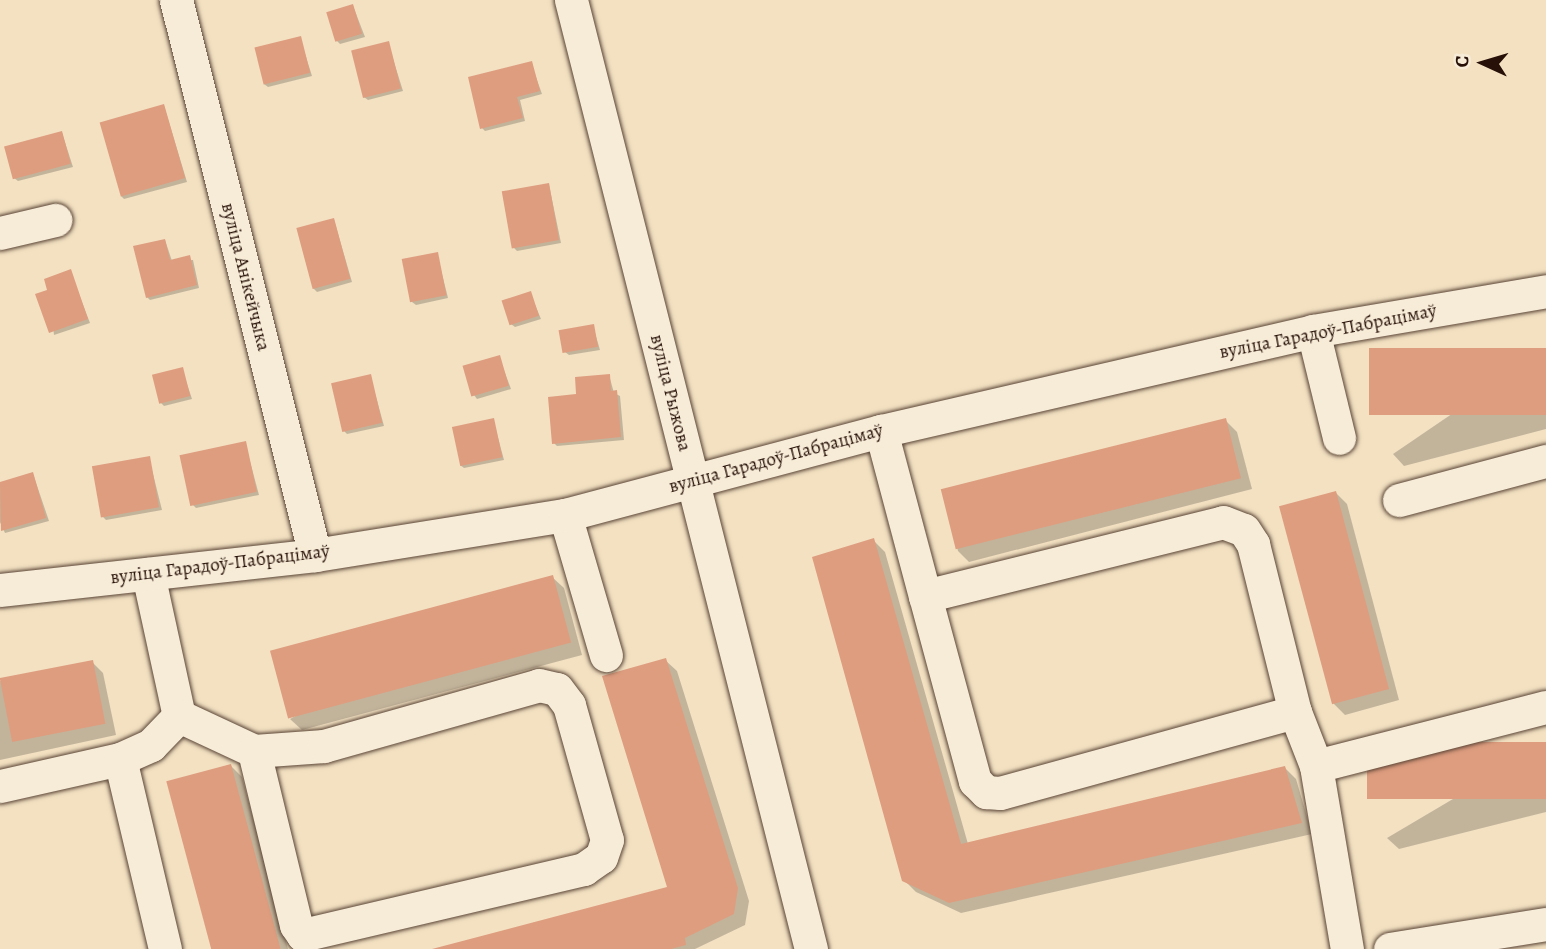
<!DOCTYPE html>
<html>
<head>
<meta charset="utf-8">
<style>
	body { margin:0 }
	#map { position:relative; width:1546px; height:949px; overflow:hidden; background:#f3e1c2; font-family:Alegreya,serif }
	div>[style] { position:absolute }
	.shadow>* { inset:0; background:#0003 }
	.building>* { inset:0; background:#de9d7f; transform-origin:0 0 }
	.roads { filter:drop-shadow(0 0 2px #594436) drop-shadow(0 0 2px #594436) }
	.minor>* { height:33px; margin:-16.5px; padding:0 16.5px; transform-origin:16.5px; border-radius:16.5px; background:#f7ecd7 }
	span { translate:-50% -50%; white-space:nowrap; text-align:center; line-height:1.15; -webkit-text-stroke:5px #f7ecd7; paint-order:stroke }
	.street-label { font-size:19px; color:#261007 }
	.north { position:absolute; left:1448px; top:28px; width:70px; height:70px; -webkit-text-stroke:5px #f7ecd7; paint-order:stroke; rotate:274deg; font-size:19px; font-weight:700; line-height:28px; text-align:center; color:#261007 }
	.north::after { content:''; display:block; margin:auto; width:24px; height:32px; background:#261007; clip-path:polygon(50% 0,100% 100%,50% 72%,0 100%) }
</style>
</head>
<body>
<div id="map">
	<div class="shadow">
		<i style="clip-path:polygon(353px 6px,365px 37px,340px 44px,337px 41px)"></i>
		<i style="clip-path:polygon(300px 38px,312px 76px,268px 87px,264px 84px)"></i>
		<i style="clip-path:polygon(388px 43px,403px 91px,368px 100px,364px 97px)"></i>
		<i style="clip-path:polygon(531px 63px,542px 94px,520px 100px,525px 121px,485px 131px,482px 128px)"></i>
		<i style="clip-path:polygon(164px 106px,187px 182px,124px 199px,121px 196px)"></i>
		<i style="clip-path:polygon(62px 133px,73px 167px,18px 181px,14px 178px)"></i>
		<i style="clip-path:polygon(549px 185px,561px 243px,517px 251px,514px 248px)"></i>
		<i style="clip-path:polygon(334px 220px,352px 282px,317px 292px,313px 288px)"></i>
		<i style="clip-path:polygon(165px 240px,172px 261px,193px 260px,199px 288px,150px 300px,147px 297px)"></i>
		<i style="clip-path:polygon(437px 254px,448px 298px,416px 305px,412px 302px)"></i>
		<i style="clip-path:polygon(70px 271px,90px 323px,54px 335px,49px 291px)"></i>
		<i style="clip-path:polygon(530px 293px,541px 319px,515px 327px,511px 324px)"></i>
		<i style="clip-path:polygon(593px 326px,600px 350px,569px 355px,565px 352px)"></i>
		<i style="clip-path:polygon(1546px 350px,1546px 429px,1404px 466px,1393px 454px)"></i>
		<i style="clip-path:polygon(499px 357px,511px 389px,477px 399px,474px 395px)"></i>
		<i style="clip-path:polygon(182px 369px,192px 399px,164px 406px,161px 403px)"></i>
		<i style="clip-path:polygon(370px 375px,384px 426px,347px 434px,344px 431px)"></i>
		<i style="clip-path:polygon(609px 375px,614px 393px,620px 396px,624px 440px,557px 446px,554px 443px)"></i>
		<i style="clip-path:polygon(493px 419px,504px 460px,464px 468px,460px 465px)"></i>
		<i style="clip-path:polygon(1225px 420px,1237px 432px,1252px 489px,969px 562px,958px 551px,943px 493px)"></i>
		<i style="clip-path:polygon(245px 443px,259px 495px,196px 508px,193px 505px)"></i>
		<i style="clip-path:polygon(149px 458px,162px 510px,106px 520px,103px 517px)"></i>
		<i style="clip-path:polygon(33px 474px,49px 521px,5px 533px,0 522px,0 484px)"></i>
		<i style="clip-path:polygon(1336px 493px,1347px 504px,1399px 700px,1345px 715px,1334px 704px)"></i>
		<i style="clip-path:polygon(873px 540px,885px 552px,968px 844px,1285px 768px,1296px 779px,1312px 834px,961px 913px,916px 892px,904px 880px)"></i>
		<i style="clip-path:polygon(552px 577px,564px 588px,582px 655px,302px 730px,290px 719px)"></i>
		<i style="clip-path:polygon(665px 660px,677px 671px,749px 901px,745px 925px,695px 949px,435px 949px,670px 888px)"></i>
		<i style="clip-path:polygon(92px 662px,103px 673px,116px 735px,0 760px,0 681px)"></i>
		<i style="clip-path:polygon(1546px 744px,1546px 812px,1399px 849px,1387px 838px)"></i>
		<i style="clip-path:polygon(231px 766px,242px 777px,288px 949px,212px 949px)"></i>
	</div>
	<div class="building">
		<i style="left:353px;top:4px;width:31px;height:28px;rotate:73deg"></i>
		<i style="left:301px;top:36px;width:38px;height:48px;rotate:76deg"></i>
		<i style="left:389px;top:41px;width:49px;height:39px;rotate:76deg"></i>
		<i style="clip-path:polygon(532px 61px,540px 91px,517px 97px,523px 118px,480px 129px,468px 77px)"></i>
		<i style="left:164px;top:104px;width:77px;height:67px;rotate:74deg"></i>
		<i style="left:62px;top:131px;width:34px;height:60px;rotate:75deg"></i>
		<i style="left:549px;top:183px;width:58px;height:48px;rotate:80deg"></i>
		<i style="left:334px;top:218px;width:63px;height:39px;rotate:75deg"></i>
		<i style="clip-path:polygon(165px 239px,170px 260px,190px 255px,197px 285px,146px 298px,133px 246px)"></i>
		<i style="left:438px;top:252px;width:44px;height:37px;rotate:79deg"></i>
		<i style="clip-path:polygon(71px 269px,88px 319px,49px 333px,35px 294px,47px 290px,44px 279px)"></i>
		<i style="left:531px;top:291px;width:26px;height:31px;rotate:72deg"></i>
		<i style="left:594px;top:324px;width:23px;height:36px;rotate:80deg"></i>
		<i style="left:1546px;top:348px;width:67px;height:177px;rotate:90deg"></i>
		<i style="left:500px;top:355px;width:32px;height:39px;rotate:74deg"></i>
		<i style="left:183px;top:367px;width:30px;height:32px;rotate:76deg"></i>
		<i style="left:371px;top:374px;width:50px;height:41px;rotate:77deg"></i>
		<i style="clip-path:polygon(610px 374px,611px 391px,617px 390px,621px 437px,552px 444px,548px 397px,576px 394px,575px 377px)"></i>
		<i style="left:494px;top:418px;width:40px;height:43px;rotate:78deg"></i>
		<i style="left:1226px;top:418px;width:62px;height:294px;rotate:76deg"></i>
		<i style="left:246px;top:441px;width:52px;height:68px;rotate:78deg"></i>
		<i style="left:150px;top:456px;width:52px;height:59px;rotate:80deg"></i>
		<i style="clip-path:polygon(33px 472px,46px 518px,1px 531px,0 482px)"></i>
		<i style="left:1336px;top:491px;width:205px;height:59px;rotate:75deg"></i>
		<i style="clip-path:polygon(874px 538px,961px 844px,1285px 766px,1302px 823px,949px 903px,902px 881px,812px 557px)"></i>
		<i style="left:553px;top:575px;width:70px;height:293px;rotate:75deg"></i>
		<i style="clip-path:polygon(666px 658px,738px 888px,734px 914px,685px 938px,686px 945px,671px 949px,432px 949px,667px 887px,602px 676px)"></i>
		<i style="left:93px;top:660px;width:65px;height:95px;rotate:79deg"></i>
		<i style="left:1546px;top:742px;width:57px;height:179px;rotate:90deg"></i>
		<i style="left:231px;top:764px;width:191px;height:67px;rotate:75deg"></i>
	</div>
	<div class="roads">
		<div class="minor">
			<i style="left:176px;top:0;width:572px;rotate:75.94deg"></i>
			<i style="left:571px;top:0;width:979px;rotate:75.81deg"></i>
			<i style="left:0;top:233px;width:57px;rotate:-13.3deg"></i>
			<i style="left:1313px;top:331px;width:110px;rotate:76.3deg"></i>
			<i style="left:881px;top:431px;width:171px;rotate:75.1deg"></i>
			<i style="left:925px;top:596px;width:307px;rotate:-13.9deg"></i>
			<i style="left:1223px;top:522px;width:22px;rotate:21deg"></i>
			<i style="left:1244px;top:530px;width:17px;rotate:57deg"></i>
			<i style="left:1253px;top:544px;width:173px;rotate:76deg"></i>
			<i style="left:1295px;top:712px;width:58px;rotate:68.7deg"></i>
			<i style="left:1316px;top:766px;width:186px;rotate:80.4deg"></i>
			<i style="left:1399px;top:500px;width:152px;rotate:-14.9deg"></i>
			<i style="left:565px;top:515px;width:146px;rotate:73.7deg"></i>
			<i style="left:148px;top:574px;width:145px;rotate:77.7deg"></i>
			<i style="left:179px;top:716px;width:83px;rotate:25deg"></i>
			<i style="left:0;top:590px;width:317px;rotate:-6.3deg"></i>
			<i style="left:315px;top:555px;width:253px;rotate:-9.1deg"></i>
			<i style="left:565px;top:515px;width:327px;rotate:-14.9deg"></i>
			<i style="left:881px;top:431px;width:443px;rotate:-13deg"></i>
			<i style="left:1313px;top:331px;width:236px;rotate:-9.7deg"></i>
			<i style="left:925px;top:596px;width:192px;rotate:74.9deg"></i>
			<i style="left:975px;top:781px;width:16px;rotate:45deg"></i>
			<i style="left:986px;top:792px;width:14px;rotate:4deg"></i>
			<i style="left:1000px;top:793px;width:306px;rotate:-15.4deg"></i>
			<i style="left:539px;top:685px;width:18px;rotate:13deg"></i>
			<i style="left:557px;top:689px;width:20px;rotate:53deg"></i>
			<i style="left:569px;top:705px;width:140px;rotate:74.3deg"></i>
			<i style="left:607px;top:840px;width:18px;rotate:109deg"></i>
			<i style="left:601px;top:857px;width:21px;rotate:145deg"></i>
			<i style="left:584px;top:869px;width:289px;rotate:166.8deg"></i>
			<i style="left:303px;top:935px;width:12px;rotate:-125deg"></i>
			<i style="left:296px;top:925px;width:179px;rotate:-103.6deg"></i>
			<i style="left:254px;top:751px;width:70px;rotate:-4.1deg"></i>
			<i style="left:324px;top:746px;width:223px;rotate:-15.8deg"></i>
			<i style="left:1316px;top:766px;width:237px;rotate:-14.4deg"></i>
			<i style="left:0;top:786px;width:123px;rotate:-12.7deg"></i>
			<i style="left:165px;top:949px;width:195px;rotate:-103.3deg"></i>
			<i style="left:120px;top:759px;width:34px;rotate:-24deg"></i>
			<i style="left:151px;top:745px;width:40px;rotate:-46deg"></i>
			<i style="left:1390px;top:949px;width:158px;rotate:-9.1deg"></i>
		</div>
	</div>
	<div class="street-label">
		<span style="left:245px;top:277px;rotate:76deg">вуліца Анікейчыка</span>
		<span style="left:1328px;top:332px;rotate:-11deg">вуліца Гарадоў-Пабрацімаў</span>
		<span style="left:670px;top:393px;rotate:76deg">вуліца Рыжова</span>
		<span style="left:776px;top:459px;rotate:-15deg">вуліца Гарадоў-Пабрацімаў</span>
		<span style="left:220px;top:565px;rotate:-7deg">вуліца Гарадоў-Пабрацімаў</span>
	</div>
	<div class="north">С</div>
</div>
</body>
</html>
